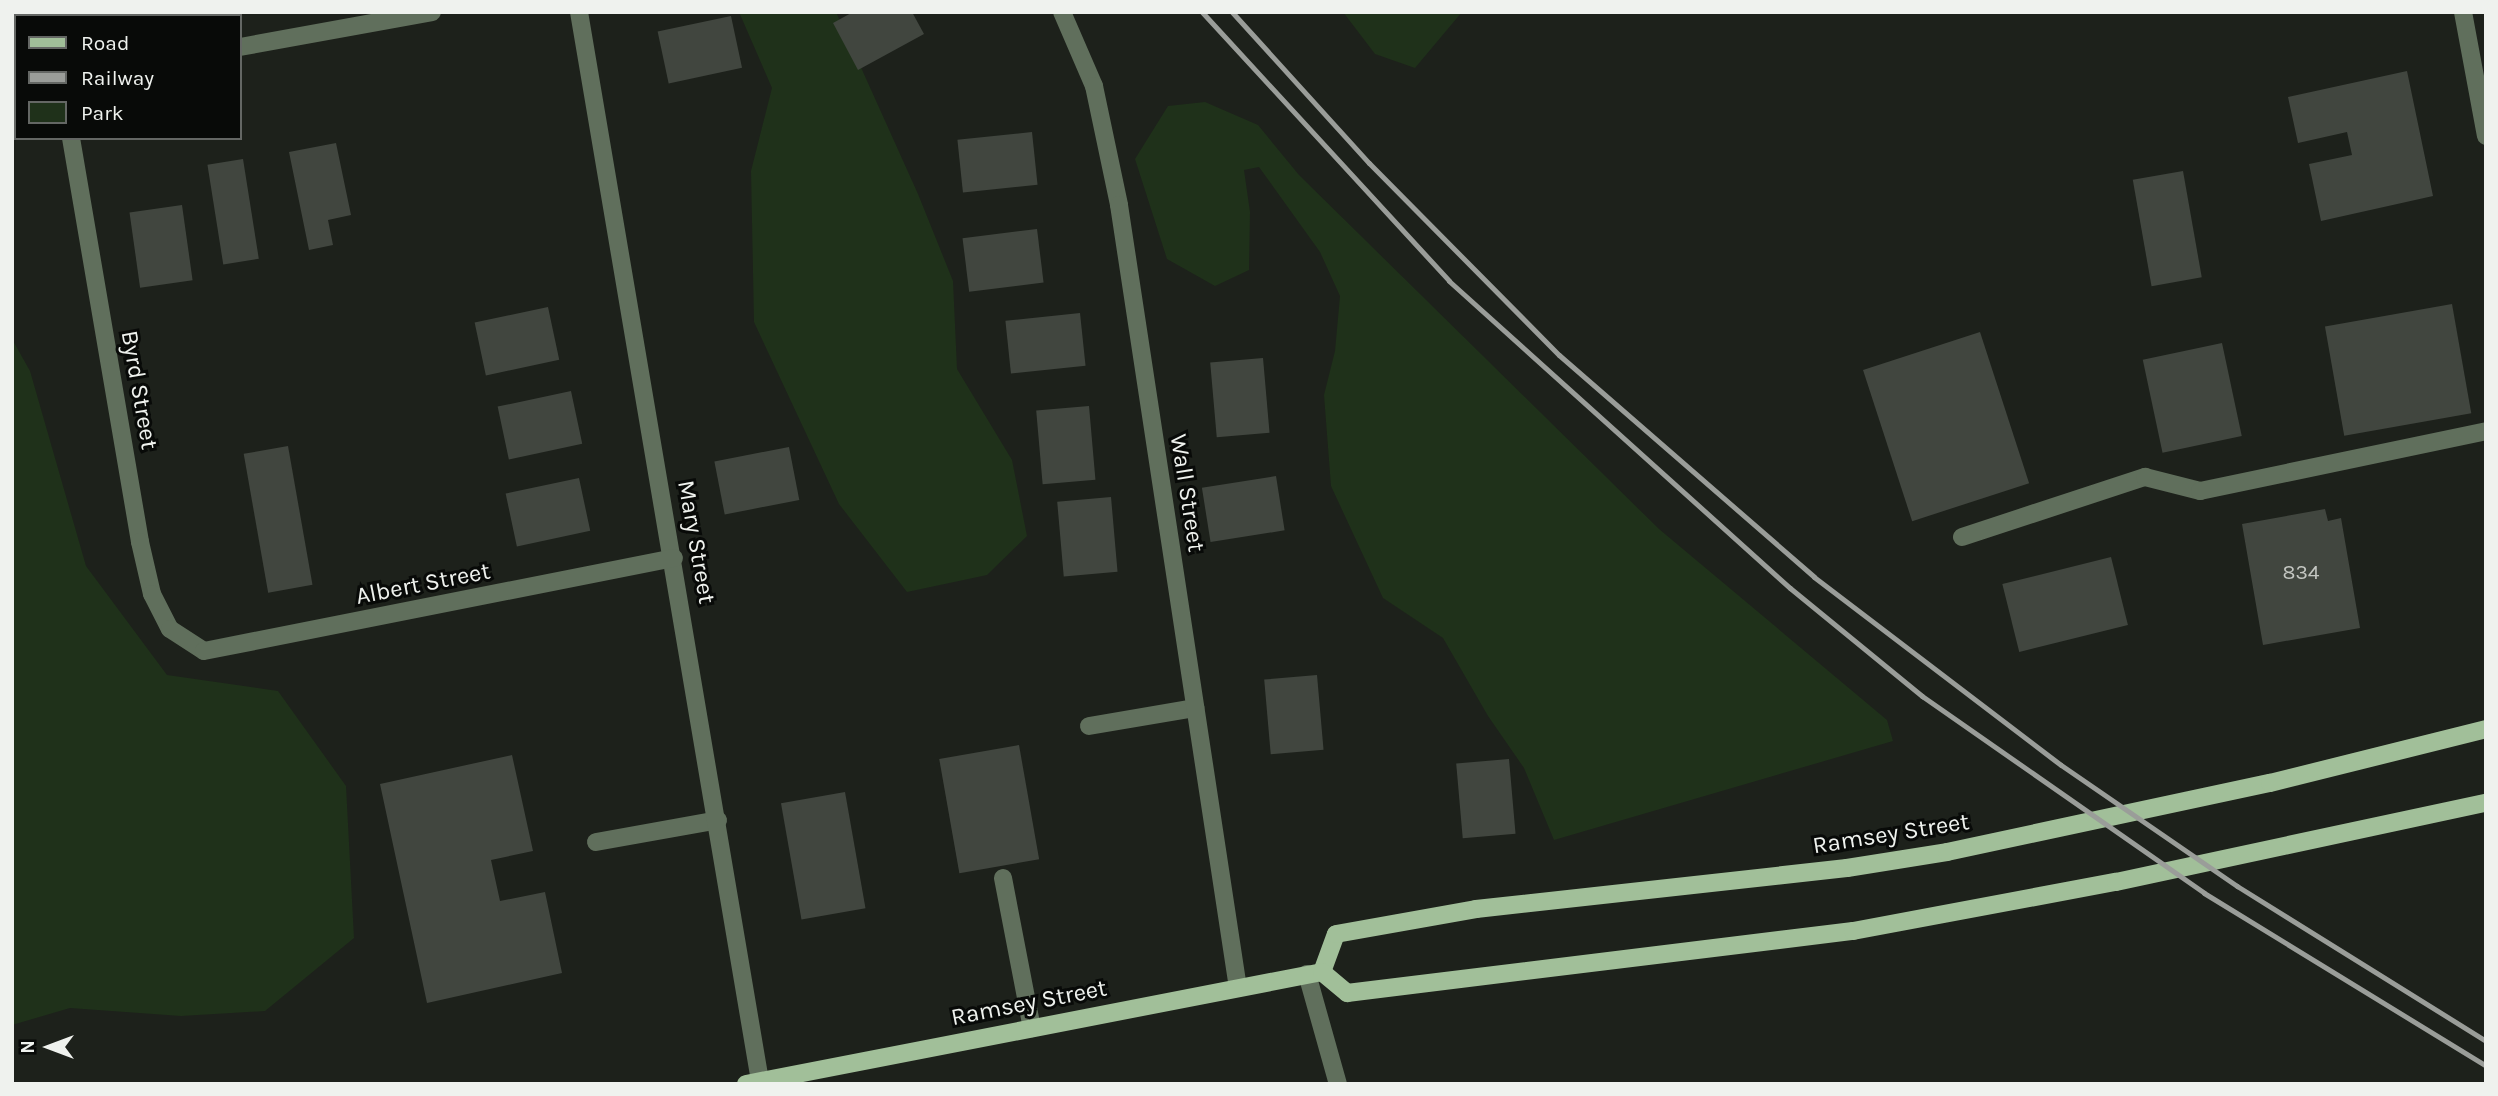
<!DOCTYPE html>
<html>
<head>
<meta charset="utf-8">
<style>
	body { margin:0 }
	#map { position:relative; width:2498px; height:1096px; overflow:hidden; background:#1d211b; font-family:Karla,sans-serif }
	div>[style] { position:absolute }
	.green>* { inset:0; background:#1f311a }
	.building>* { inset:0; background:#41463f; transform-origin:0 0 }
	.service>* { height:18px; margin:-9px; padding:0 9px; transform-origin:9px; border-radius:9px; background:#606f5c }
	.minor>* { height:18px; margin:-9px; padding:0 9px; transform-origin:9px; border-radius:9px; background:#606f5c }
	.primary>* { height:18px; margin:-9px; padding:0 9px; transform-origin:9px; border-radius:9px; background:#a1bf99 }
	.rail>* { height:5px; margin:-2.5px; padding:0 2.5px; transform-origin:2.5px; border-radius:2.5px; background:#9a9d99 }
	span { translate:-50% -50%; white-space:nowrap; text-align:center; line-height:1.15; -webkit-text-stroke:6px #080a08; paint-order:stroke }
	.number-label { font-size:21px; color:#c4c7c2 }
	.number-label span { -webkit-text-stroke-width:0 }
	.street-label { font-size:24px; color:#eff2ee }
	.frame { position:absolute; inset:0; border:14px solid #eff2ee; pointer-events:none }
	.legend { position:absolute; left:14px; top:14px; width:228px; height:126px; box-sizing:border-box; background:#080a08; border:2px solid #646764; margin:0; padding:9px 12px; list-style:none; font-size:21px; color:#eff2ee }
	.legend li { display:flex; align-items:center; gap:14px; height:35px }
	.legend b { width:35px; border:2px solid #646764 }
	.north { position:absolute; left:14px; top:1012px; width:70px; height:70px; -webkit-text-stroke:5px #080a08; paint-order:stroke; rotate:270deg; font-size:19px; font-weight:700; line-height:28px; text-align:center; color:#eff2ee }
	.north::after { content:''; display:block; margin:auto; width:24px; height:32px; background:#eff2ee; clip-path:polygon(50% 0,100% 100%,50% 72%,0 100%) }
</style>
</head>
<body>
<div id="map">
	<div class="green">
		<i style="clip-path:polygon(739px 12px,836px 12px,918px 194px,953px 281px,957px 369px,1012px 460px,1027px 536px,987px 575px,907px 592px,839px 504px,754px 322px,751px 171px,772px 88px)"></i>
		<i style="clip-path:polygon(1343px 12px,1462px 12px,1415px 68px,1375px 54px)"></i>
		<i style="clip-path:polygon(1205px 102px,1258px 125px,1299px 175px,1659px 529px,1887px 720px,1893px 741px,1554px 840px,1524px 768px,1488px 716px,1443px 638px,1383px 598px,1331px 486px,1324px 395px,1335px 351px,1340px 296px,1320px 252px,1259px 167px,1244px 170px,1250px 212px,1249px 270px,1215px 286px,1167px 259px,1135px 159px,1168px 106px)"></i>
		<i style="clip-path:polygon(12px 339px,30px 371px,86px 566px,167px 675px,278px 691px,346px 786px,354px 938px,265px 1011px,181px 1016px,70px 1008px,12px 1025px)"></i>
	</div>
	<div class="building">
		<i style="clip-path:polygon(853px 12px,912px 12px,924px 34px,858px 70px,833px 23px)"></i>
		<i style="left:731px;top:16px;width:53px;height:75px;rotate:78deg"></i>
		<i style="clip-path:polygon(2407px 71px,2433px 196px,2321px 221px,2309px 164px,2352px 155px,2347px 132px,2298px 143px,2288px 97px)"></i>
		<i style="left:1032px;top:132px;width:53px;height:75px;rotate:84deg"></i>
		<i style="clip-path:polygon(336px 143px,351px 215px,328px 220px,333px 245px,309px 250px,289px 152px)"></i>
		<i style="left:243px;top:159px;width:101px;height:36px;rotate:81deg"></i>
		<i style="left:2183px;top:171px;width:108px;height:51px;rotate:80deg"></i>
		<i style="left:182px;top:205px;width:76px;height:53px;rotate:82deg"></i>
		<i style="left:1037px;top:229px;width:54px;height:75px;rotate:83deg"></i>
		<i style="left:2452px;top:304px;width:111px;height:129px;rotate:80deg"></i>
		<i style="left:548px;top:307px;width:54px;height:75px;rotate:78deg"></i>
		<i style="left:1080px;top:313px;width:53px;height:75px;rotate:84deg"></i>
		<i style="left:1980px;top:332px;width:159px;height:123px;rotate:72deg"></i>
		<i style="left:2222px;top:343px;width:95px;height:81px;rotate:78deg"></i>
		<i style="left:1263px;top:358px;width:75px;height:53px;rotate:85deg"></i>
		<i style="left:571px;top:391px;width:54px;height:75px;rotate:78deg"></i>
		<i style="left:1089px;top:406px;width:74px;height:53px;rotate:85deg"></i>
		<i style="left:288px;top:446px;width:141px;height:45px;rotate:80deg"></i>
		<i style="left:789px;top:447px;width:54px;height:76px;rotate:79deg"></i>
		<i style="left:1276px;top:476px;width:55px;height:75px;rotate:81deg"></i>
		<i style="left:579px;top:478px;width:54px;height:75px;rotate:78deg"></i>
		<i style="left:1111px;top:497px;width:75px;height:54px;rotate:85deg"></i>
		<i style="clip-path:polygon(2325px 509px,2328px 521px,2341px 518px,2360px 628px,2263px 645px,2242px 524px)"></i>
		<i style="left:2111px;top:557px;width:70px;height:112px;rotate:76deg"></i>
		<i style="left:1317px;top:675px;width:75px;height:53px;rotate:85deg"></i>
		<i style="left:1019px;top:745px;width:116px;height:81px;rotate:80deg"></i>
		<i style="clip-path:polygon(512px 755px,533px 851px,491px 860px,500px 901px,545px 892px,562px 973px,427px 1003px,380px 784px)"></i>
		<i style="left:1509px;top:759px;width:75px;height:53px;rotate:85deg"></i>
		<i style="left:845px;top:792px;width:118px;height:65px;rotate:80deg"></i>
	</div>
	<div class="service">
		<i style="left:1962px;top:537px;width:193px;rotate:-18.2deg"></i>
		<i style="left:2145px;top:477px;width:57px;rotate:14.3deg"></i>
		<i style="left:2200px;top:491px;width:292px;rotate:-11.8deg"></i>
		<i style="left:1089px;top:726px;width:108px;rotate:-9.6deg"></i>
		<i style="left:596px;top:842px;width:124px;rotate:-10.2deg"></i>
		<i style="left:1003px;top:878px;width:153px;rotate:79.1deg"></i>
	</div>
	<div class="minor">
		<i style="left:48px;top:12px;width:4px;rotate:76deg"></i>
		<i style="left:579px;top:12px;width:1084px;rotate:80.39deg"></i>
		<i style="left:1062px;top:12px;width:81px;rotate:66.6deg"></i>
		<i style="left:1094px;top:86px;width:122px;rotate:78.1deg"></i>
		<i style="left:1119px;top:205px;width:792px;rotate:81.36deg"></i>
		<i style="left:2463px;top:12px;width:126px;rotate:79.5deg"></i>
		<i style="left:240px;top:47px;width:195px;rotate:-10.3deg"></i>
		<i style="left:71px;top:138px;width:410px;rotate:80.3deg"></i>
		<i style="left:140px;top:542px;width:53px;rotate:77deg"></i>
		<i style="left:152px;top:594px;width:39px;rotate:63deg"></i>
		<i style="left:170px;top:629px;width:40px;rotate:32.9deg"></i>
		<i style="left:204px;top:651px;width:479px;rotate:-11.2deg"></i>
		<i style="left:1307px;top:974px;width:114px;rotate:74.3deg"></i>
	</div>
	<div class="primary">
		<i style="left:1322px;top:972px;width:40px;rotate:-69.8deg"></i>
		<i style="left:1336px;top:934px;width:142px;rotate:-10.1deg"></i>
		<i style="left:1476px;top:909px;width:373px;rotate:-6.3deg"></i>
		<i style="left:1847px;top:868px;width:101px;rotate:-9.1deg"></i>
		<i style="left:1947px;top:852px;width:330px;rotate:-12.1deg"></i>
		<i style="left:2270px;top:783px;width:223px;rotate:-14deg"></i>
		<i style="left:746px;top:1084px;width:587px;rotate:-11deg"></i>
		<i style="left:1322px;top:972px;width:33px;rotate:40deg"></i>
		<i style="left:1347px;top:993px;width:510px;rotate:-6.99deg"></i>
		<i style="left:1853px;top:931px;width:268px;rotate:-10.6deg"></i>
		<i style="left:2116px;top:882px;width:378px;rotate:-12.1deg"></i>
	</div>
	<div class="rail">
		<i style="left:1202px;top:12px;width:365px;rotate:47.4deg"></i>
		<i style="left:1449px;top:281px;width:459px;rotate:42deg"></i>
		<i style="left:1790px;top:588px;width:171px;rotate:39.3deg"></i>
		<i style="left:1922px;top:696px;width:344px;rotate:34.9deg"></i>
		<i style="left:2204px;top:893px;width:331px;rotate:31.5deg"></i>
		<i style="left:1232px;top:12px;width:204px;rotate:47.8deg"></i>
		<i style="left:1369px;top:163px;width:270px;rotate:45.3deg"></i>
		<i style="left:1559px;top:355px;width:338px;rotate:41deg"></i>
		<i style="left:1814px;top:577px;width:310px;rotate:37.3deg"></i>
		<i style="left:2061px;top:765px;width:214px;rotate:34.5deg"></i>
		<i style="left:2237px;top:886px;width:293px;rotate:31.9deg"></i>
	</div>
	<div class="number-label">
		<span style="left:2301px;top:572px">834</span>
	</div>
	<div class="street-label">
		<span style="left:139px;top:390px;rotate:80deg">Byrd Street</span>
		<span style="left:1187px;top:493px;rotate:81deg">Wall Street</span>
		<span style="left:696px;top:542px;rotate:80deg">Mary Street</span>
		<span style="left:423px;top:584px;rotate:-11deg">Albert Street</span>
		<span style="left:1891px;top:834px;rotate:-9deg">Ramsey Street</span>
		<span style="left:1029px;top:1003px;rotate:-11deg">Ramsey Street</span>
	</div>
	<div class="frame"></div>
	<ul class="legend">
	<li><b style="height:9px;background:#a1bf99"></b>Road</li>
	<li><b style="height:9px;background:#9a9d99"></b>Railway</li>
	<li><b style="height:19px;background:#1f311a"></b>Park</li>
	</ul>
	<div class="north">N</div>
</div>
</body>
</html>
